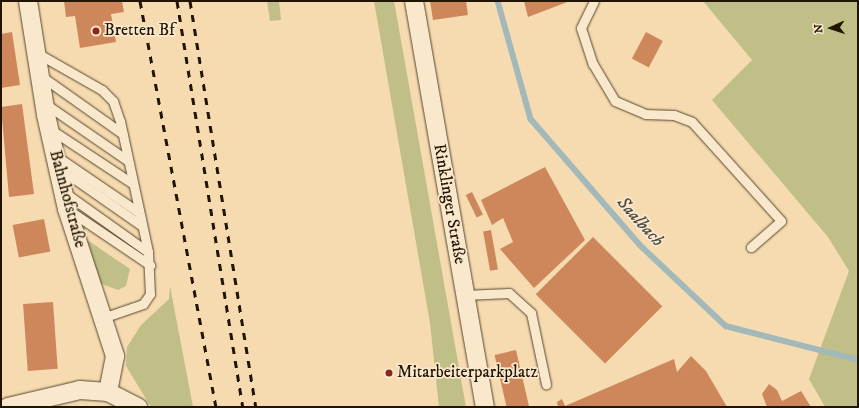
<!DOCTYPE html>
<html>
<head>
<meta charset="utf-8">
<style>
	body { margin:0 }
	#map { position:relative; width:859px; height:408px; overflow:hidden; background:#f6dbb0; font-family:"IM FELL DW Pica",serif }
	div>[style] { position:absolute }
	.green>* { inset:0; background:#c0bf88 }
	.stream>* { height:5.5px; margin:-2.75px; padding:0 2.75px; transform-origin:2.75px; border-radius:2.75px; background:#a3b8b8 }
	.building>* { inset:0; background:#ce875a; transform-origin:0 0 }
	.roads { filter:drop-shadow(0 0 1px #56462e) drop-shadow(0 0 1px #56462e) }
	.lane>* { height:9px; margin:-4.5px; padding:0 4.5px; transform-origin:4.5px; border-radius:4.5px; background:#f9e8cc }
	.street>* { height:18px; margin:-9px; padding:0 9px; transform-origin:9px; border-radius:9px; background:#f9e8cc }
	.rail>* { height:3px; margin-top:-1.5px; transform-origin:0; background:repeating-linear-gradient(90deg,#211402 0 7px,transparent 0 14px) }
	.dots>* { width:11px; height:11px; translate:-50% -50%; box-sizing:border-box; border:2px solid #f9e8cc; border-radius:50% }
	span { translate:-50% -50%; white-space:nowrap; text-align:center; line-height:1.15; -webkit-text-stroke:3.5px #f9e8cc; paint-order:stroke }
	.poi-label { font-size:17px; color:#211402 }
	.left { translate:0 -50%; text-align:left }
	.street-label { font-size:17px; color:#211402 }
	.water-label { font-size:18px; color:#4e4d42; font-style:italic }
	.frame { position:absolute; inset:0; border:2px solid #211402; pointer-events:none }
	.north { position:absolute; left:811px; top:8px; width:40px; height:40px; -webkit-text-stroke:3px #f9e8cc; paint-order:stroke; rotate:267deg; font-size:11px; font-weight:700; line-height:16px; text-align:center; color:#211402 }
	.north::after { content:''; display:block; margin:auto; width:14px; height:18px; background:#211402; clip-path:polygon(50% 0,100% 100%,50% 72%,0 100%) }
</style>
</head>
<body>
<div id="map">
	<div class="green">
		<i style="clip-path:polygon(267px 1px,279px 1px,281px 20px,270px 21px)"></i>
		<i style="clip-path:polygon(374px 1px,394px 1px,466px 407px,439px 407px,430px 323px)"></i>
		<i style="clip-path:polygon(703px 1px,858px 1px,858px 407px,825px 407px,809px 379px,849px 271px,828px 237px,712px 100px,752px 60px)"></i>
		<i style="clip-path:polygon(80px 235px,130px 269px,126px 286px,118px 290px,99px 283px)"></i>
		<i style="clip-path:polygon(170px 286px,193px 407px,151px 407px,126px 366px,127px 347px,141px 325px,169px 299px)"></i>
	</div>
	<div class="stream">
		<i style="left:498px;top:1px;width:123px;rotate:74.4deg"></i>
		<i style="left:531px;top:119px;width:167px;rotate:49.1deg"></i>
		<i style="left:640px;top:245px;width:118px;rotate:43.3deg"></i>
		<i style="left:726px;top:326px;width:136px;rotate:14.4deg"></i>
	</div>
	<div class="building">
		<i style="clip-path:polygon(64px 1px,122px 1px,124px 12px,111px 14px,116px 42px,80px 48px,75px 16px,66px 17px)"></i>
		<i style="clip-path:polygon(430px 1px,466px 1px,468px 15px,433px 20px)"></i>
		<i style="clip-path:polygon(524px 1px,570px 1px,528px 17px)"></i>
		<i style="clip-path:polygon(12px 32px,20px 85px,1px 88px,1px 34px)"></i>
		<i style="left:646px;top:32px;width:19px;height:30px;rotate:28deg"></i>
		<i style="clip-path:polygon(22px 104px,34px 194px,9px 197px,1px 107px)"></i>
		<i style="clip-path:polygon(545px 167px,585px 240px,534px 288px,500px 249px,513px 242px,503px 218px,492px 225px,481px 200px)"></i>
		<i style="left:472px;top:192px;width:25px;height:7px;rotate:64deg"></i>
		<i style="left:44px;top:219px;width:33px;height:32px;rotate:79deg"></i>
		<i style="left:491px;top:230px;width:40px;height:8px;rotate:80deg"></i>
		<i style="left:593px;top:237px;width:98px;height:81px;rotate:45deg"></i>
		<i style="left:53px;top:302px;width:67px;height:30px;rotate:86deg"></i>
		<i style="left:516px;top:350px;width:58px;height:22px;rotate:77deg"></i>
		<i style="clip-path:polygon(691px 356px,706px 371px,727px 407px,558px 407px,557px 402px,562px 399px,565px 406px,674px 359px,677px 372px)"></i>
		<i style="clip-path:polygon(769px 384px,777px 390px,782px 401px,801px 391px,811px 407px,767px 407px,762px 394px)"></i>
	</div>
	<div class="roads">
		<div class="lane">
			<i style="left:594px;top:1px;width:30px;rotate:116deg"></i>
			<i style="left:581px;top:28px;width:38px;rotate:72deg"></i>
			<i style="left:593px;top:64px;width:43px;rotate:59.3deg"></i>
			<i style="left:615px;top:101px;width:33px;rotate:23deg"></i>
			<i style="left:645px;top:114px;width:29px;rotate:2deg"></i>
			<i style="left:674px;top:115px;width:19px;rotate:21deg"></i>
			<i style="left:692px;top:122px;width:133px;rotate:48deg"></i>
			<i style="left:781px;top:221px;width:40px;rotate:139deg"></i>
			<i style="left:37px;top:53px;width:75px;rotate:29.6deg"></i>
			<i style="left:102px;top:90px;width:16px;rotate:45deg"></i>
			<i style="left:113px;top:101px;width:21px;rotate:71deg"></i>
			<i style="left:120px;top:121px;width:134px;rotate:77.9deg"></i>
			<i style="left:148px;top:252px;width:42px;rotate:87.3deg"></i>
			<i style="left:150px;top:294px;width:12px;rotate:125deg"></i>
			<i style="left:143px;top:304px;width:43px;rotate:161.1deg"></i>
			<i style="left:41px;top:76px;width:100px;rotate:35.3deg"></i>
			<i style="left:44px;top:103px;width:101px;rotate:34.5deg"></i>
			<i style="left:50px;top:129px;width:98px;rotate:33.4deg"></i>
			<i style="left:56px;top:156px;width:99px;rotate:34.3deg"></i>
			<i style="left:59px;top:168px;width:101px;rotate:34.9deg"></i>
			<i style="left:65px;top:193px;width:102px;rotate:35.4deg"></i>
			<i style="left:70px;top:211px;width:97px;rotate:34deg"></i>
			<i style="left:465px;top:295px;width:44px;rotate:-2.6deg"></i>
			<i style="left:509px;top:293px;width:30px;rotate:42deg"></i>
			<i style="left:531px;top:313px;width:73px;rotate:78.1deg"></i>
		</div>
		<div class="street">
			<i style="left:28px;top:1px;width:115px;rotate:81deg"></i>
			<i style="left:46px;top:115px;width:96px;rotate:77.4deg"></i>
			<i style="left:67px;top:209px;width:155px;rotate:71.9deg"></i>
			<i style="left:115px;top:356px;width:37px;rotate:101deg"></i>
			<i style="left:414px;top:1px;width:412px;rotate:80.1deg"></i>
			<i style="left:8px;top:407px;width:74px;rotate:-13.3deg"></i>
			<i style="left:80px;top:390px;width:28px;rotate:4deg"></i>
			<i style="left:108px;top:392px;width:34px;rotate:27deg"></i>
		</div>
	</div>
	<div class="rail">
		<i style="left:140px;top:1px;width:413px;rotate:79.4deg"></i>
		<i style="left:177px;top:1px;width:411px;rotate:80.8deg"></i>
		<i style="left:190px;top:1px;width:411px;rotate:80.8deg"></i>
	</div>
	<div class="dots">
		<i style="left:96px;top:31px;background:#8f2418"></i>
		<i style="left:389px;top:373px;background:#8f2418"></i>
	</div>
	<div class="poi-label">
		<span class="left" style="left:104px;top:31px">Bretten Bf</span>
		<span class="left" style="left:397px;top:373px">Mitarbeiterparkplatz</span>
	</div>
	<div class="street-label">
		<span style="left:67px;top:199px;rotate:75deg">Bahnhofstraße</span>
		<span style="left:449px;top:204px;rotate:80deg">Rinklinger Straße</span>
	</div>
	<div class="water-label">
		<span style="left:640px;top:222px;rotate:48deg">Saalbach</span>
	</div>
	<div class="frame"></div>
	<div class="north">N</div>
</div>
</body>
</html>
